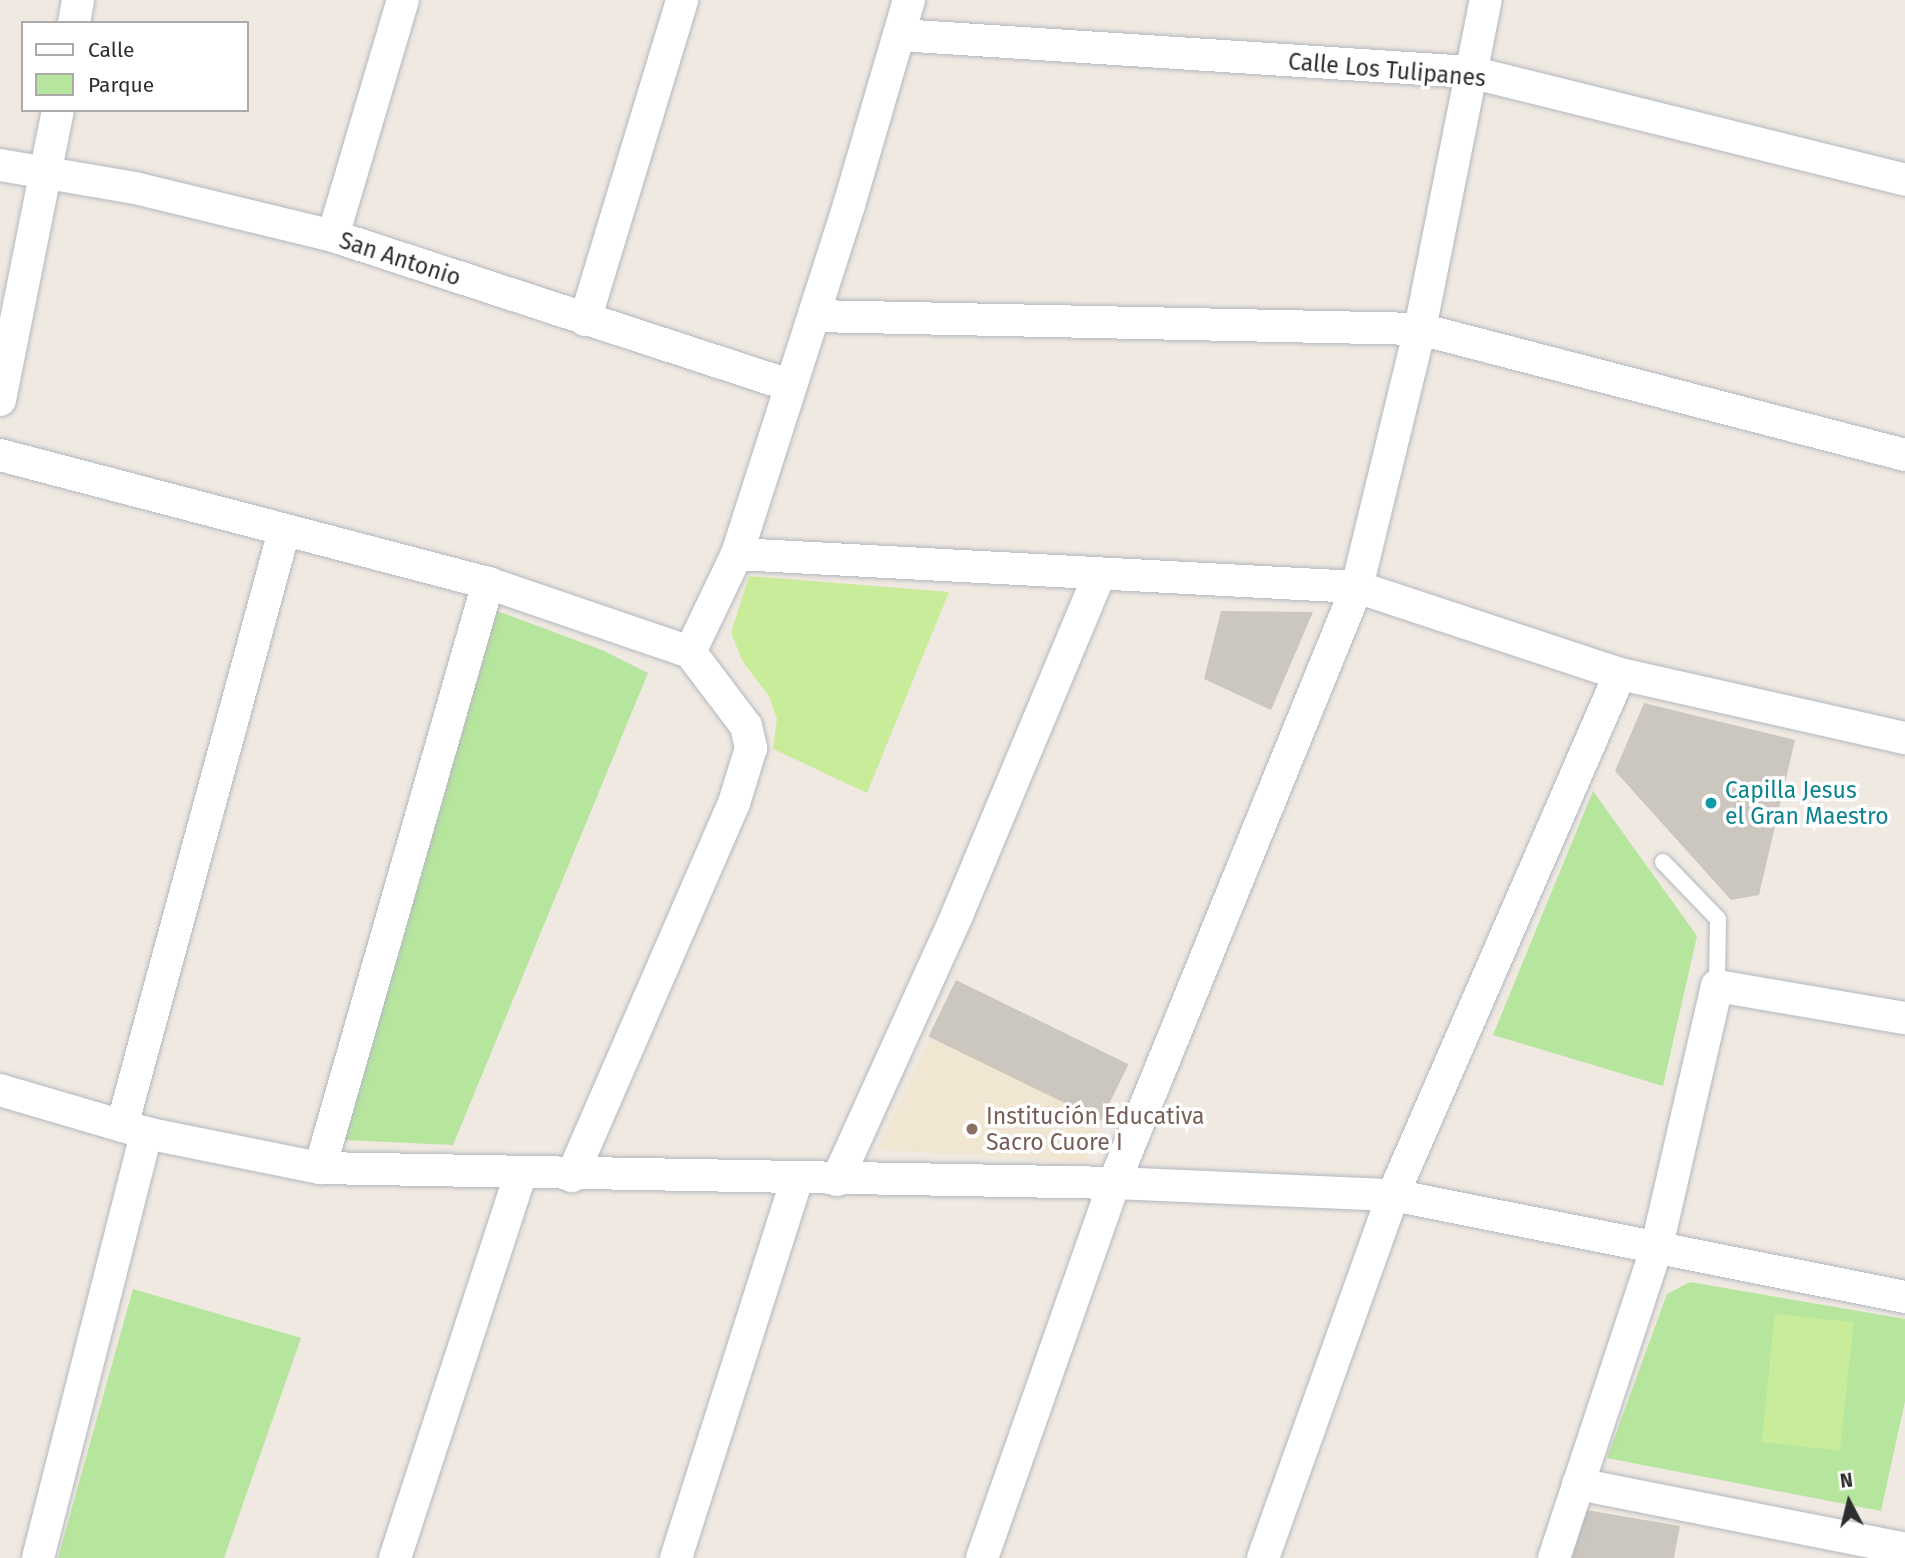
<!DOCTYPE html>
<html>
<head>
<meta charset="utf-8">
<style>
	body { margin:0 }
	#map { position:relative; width:1905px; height:1558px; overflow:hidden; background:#efe9e1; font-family:"Fira Sans",sans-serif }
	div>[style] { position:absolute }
	.education>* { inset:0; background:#f0e6d1 }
	.green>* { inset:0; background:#b6e59e }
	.pitch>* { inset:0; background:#c9ec9a; transform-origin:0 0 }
	.building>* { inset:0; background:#cbc7bf; transform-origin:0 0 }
	.roads { filter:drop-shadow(0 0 2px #b4b7c1) drop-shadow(0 0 2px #b4b7c1) }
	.lane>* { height:16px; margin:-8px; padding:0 8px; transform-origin:8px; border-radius:8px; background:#fff }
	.street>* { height:32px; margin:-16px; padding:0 16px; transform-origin:16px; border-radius:16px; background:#fff }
	.dots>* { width:19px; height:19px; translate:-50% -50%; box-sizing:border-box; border:4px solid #fff; border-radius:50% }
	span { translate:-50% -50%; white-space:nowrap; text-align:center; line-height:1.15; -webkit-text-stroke:7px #fff; paint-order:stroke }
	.street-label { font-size:23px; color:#2e2e2e }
	.culture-label { font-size:23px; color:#0d838f }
	.left { translate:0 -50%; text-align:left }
	.education-label { font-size:23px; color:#785e54 }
	.legend { position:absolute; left:21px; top:21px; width:228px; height:91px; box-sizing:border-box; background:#fff; border:2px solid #ababab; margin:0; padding:9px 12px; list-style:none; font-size:21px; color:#2e2e2e }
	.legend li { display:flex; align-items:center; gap:14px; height:35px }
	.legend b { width:35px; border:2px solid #ababab }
	.north { position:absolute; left:1814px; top:1467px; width:70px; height:70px; -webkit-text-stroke:5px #fff; paint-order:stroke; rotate:353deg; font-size:19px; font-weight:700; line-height:28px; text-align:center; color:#2e2e2e }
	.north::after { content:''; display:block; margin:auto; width:24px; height:32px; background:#2e2e2e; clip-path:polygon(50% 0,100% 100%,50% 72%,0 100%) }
</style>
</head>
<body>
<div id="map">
	<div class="education">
		<i style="clip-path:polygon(931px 1038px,1100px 1119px,1085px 1161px,877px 1150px)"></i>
	</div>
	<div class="green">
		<i style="clip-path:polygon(497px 611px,602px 650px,648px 673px,453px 1145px,345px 1140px)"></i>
		<i style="clip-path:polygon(1593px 791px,1697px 936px,1663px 1086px,1493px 1035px)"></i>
		<i style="clip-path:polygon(1690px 1282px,1905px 1319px,1905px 1401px,1881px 1511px,1607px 1458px,1667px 1294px)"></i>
		<i style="clip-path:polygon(133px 1289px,301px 1338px,224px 1558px,58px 1558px)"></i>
	</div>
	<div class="pitch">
		<i style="clip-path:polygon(749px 576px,949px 592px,867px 793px,773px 749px,777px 719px,769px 696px,743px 662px,731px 633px)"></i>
		<i style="left:1775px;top:1314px;width:79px;height:129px;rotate:6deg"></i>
	</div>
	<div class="building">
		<i style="clip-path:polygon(1221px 611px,1313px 612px,1271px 710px,1204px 679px)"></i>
		<i style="clip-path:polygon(1644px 703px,1795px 740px,1759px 895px,1731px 900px,1615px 771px)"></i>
		<i style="left:956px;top:980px;width:192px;height:63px;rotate:26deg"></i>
		<i style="clip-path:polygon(1586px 1510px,1680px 1526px,1674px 1558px,1572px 1558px)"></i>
	</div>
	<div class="roads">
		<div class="lane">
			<i style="left:1663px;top:862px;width:79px;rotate:46deg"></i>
			<i style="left:1718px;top:919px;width:67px;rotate:90.9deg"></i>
		</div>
		<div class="street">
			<i style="left:74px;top:23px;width:23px;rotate:-80deg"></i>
			<i style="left:899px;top:35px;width:572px;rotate:3.71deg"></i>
			<i style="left:1470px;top:72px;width:448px;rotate:13.9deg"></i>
			<i style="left:0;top:165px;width:137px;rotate:9.7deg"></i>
			<i style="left:135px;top:188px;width:204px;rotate:13.6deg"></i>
			<i style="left:333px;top:236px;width:482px;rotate:18.1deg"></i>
			<i style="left:333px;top:236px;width:246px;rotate:-73.5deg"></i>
			<i style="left:814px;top:316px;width:606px;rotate:1.23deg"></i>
			<i style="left:1420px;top:329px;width:501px;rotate:14.56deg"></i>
			<i style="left:585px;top:320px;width:334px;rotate:-73.1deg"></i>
			<i style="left:0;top:400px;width:296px;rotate:-78.7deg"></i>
			<i style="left:0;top:455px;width:505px;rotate:14.7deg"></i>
			<i style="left:488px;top:583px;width:213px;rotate:18.9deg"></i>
			<i style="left:690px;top:652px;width:93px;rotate:52.9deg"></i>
			<i style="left:746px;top:726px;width:23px;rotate:77deg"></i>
			<i style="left:751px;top:748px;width:58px;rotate:107.2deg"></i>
			<i style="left:734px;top:803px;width:407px;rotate:113.5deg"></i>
			<i style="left:737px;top:554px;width:621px;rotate:3.05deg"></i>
			<i style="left:1357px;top:587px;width:277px;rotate:18.3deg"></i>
			<i style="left:1620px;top:674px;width:292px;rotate:12.7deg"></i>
			<i style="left:690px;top:652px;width:109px;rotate:-64.4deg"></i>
			<i style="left:737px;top:554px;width:367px;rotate:-72.2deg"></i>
			<i style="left:849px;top:205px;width:214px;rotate:-73.7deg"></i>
			<i style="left:0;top:1090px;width:152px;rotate:16.4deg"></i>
			<i style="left:146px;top:1133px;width:177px;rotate:11.4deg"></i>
			<i style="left:320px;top:1168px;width:794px;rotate:1.08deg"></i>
			<i style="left:1114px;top:1183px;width:279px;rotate:2.5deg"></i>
			<i style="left:1393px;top:1195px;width:522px;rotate:11.27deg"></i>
			<i style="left:122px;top:1126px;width:617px;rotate:-74.77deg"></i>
			<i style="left:320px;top:1168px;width:609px;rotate:-73.98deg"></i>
			<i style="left:837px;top:1180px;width:291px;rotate:-65.6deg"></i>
			<i style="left:957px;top:915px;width:368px;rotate:-67.3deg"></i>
			<i style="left:1578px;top:1484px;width:333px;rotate:11.2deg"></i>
			<i style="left:38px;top:1558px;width:439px;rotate:-75.7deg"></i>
			<i style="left:395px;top:1558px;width:403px;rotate:-71.9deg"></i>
			<i style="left:676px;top:1558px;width:398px;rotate:-72.3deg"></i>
			<i style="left:982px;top:1558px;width:398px;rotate:-70.6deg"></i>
			<i style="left:1114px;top:1183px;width:644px;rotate:-67.82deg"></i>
			<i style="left:1357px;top:587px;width:266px;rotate:-76.3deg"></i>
			<i style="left:1420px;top:329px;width:336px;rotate:-78.7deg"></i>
			<i style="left:1263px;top:1558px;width:386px;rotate:-70.3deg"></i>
			<i style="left:1393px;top:1195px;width:568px;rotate:-66.46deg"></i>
			<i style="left:1554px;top:1558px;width:324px;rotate:-71.7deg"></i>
			<i style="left:1656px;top:1250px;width:271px;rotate:-77deg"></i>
			<i style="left:1717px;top:986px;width:191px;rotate:9.7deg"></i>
		</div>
	</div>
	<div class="dots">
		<i style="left:1711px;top:803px;background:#0f9aa8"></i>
		<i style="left:972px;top:1129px;background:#8d6e63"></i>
	</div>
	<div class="street-label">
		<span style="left:1387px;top:70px;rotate:5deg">Calle Los Tulipanes</span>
		<span style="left:400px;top:259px;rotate:18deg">San Antonio</span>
	</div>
	<div class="culture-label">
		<span class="left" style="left:1725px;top:803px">Capilla Jesus<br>el Gran Maestro</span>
	</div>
	<div class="education-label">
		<span class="left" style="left:986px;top:1129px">Institución Educativa<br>Sacro Cuore I</span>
	</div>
	<ul class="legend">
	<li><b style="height:9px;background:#fff"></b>Calle</li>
	<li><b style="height:19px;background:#b6e59e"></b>Parque</li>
	</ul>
	<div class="north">N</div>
</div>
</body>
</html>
